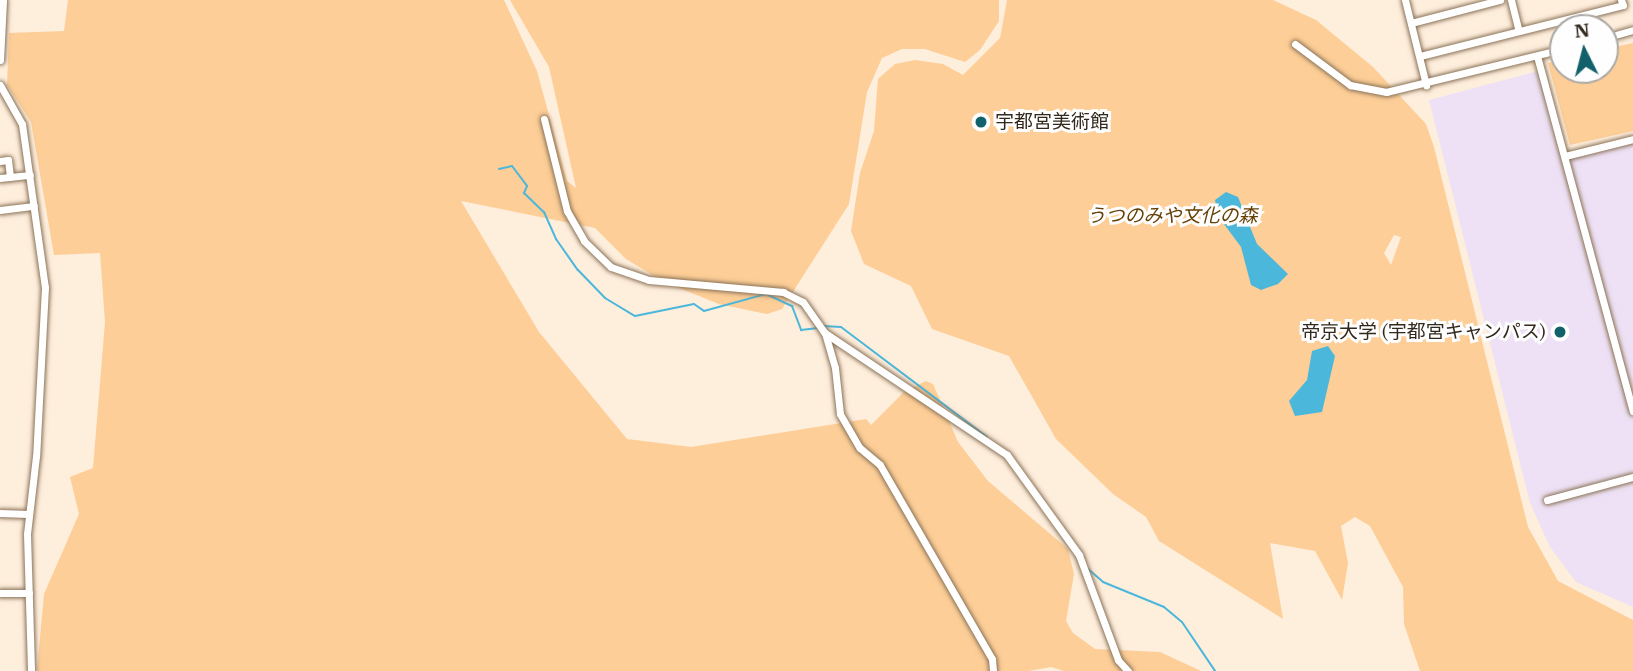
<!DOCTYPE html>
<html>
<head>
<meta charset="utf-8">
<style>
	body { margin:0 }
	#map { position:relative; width:1633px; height:671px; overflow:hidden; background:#feeedc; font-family:"IBM Plex Serif","Noto Sans JP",serif }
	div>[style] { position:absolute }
	.education>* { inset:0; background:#eee1f5 }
	.green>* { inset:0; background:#fdce97 }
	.water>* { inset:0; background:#4bb7db }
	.stream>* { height:2px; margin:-1px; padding:0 1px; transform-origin:1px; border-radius:1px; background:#4bb7db }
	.roads { filter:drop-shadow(0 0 2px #8b7358) drop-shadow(0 0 2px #8b7358) }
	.minor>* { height:7px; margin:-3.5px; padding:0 3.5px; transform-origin:3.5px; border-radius:3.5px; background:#fff }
	.dots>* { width:19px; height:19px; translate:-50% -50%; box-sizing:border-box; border:4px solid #fefefe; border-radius:50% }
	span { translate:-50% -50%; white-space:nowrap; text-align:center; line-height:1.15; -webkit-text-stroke:6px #fefefe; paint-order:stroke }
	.poi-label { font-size:19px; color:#32281d }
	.left { translate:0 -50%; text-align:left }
	.right { translate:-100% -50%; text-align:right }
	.park-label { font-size:19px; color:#664107; font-style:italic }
	.north { position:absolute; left:1549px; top:14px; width:70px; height:70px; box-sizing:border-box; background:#fefefe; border:2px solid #aca8a4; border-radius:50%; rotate:354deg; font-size:19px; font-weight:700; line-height:28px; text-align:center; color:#32281d }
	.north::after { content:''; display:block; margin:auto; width:24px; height:32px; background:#11606a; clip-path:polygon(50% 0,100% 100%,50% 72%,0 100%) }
</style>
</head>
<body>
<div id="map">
	<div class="education">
		<i style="clip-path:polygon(1538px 71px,1562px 160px,1633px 143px,1633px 607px,1576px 582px,1550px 547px,1530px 503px,1429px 100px)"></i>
	</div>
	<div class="green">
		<i style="clip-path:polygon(68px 0,504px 0,537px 71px,567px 181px,576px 188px,549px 67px,510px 0,999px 0,999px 21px,980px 50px,965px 62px,925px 49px,902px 49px,882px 58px,867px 92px,849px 204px,782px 309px,767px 314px,719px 304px,664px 282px,626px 259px,595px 228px,461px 201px,539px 332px,627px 439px,691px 447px,866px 419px,871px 425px,904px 392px,926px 381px,933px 384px,958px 442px,988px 481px,1068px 549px,1074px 574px,1066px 621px,1073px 633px,1095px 649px,1160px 652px,1201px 671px,1064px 671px,1051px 667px,1029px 671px,37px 671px,44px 594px,79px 514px,70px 477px,93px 468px,105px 322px,100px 253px,54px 255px,31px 122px,7px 85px,9px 33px,64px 31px)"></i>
		<i style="clip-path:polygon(evenodd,1007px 0,1273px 0,1316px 20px,1373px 67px,1426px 124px,1434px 147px,1528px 527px,1558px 581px,1633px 620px,1633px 671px,1420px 671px,1404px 624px,1403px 587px,1370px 526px,1355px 517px,1341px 526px,1348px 563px,1342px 600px,1315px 551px,1270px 543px,1283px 619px,1159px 541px,1146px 517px,1113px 494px,1056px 439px,1009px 356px,932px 329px,911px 286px,864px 264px,851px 231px,860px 173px,874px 131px,878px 79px,895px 64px,915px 60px,943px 64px,963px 75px,1000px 38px,1007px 0,1394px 235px,1401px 237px,1391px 265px,1384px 253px,1394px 235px)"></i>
		<i style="clip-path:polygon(1633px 43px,1633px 131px,1570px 145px,1548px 63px,1563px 59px,1563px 70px,1605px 70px,1605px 49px)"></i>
	</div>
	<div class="water">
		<i style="clip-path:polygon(1226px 192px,1238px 197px,1257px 244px,1288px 274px,1278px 284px,1261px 290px,1251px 285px,1241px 247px,1218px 216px,1215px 200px)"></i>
		<i style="clip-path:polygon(1328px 346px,1335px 356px,1322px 412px,1295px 416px,1289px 401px,1307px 380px,1312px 351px)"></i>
	</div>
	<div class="stream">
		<i style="left:499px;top:169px;width:13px;rotate:-13deg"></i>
		<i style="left:512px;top:166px;width:25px;rotate:53deg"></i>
		<i style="left:527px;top:186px;width:8px;rotate:113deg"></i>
		<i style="left:524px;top:193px;width:28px;rotate:44deg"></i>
		<i style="left:544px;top:212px;width:30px;rotate:66deg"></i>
		<i style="left:556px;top:239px;width:38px;rotate:55deg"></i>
		<i style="left:578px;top:270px;width:39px;rotate:46deg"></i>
		<i style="left:605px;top:298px;width:35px;rotate:31deg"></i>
		<i style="left:635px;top:316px;width:60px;rotate:-11.5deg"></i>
		<i style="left:694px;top:304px;width:12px;rotate:35deg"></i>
		<i style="left:704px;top:311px;width:64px;rotate:-15.3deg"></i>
		<i style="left:766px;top:294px;width:29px;rotate:25deg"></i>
		<i style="left:792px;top:306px;width:26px;rotate:69deg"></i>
		<i style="left:801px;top:330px;width:17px;rotate:-7deg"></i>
		<i style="left:823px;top:326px;width:18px;rotate:3deg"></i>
		<i style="left:841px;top:327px;width:183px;rotate:37deg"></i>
		<i style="left:1087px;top:568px;width:21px;rotate:41deg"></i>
		<i style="left:1103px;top:582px;width:66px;rotate:22.3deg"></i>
		<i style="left:1164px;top:607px;width:23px;rotate:40deg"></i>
		<i style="left:1182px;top:622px;width:59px;rotate:56deg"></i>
	</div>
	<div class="roads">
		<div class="minor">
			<i style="left:1405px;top:0;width:88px;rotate:76.1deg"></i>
			<i style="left:1511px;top:0;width:32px;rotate:76deg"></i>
			<i style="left:1411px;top:23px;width:92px;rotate:-14.5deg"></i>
			<i style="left:1605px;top:38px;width:29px;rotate:-16deg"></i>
			<i style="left:1295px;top:44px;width:69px;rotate:36.7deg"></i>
			<i style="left:1350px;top:85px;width:37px;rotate:11deg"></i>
			<i style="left:1386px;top:92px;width:182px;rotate:-13.7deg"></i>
			<i style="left:1420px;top:56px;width:209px;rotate:-14.1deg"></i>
			<i style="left:1623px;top:5px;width:5px;rotate:-112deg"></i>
			<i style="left:1537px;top:56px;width:368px;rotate:74.9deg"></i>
			<i style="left:0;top:60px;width:60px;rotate:-87.1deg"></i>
			<i style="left:0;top:85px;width:45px;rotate:60.6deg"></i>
			<i style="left:22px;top:124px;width:165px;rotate:82deg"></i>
			<i style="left:45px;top:287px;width:169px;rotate:93deg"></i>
			<i style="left:36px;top:456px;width:79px;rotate:96.6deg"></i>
			<i style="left:27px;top:534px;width:137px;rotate:88.3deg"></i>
			<i style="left:544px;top:119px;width:95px;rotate:76deg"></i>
			<i style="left:567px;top:211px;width:34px;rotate:60deg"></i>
			<i style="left:584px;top:241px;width:37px;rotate:44deg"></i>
			<i style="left:611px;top:267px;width:40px;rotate:18.9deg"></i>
			<i style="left:649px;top:280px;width:135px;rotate:5.1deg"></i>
			<i style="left:783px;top:292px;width:22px;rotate:27deg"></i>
			<i style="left:803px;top:302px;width:38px;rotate:55deg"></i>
			<i style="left:825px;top:333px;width:36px;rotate:74deg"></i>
			<i style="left:835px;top:368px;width:46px;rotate:83.8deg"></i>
			<i style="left:840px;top:414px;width:39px;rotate:60deg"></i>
			<i style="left:860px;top:448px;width:26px;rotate:40deg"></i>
			<i style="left:880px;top:465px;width:224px;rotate:60deg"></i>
			<i style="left:992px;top:659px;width:12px;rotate:85deg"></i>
			<i style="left:1565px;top:156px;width:70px;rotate:-14deg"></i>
			<i style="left:0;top:161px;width:8px;rotate:-7deg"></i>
			<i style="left:8px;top:160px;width:17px;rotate:83deg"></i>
			<i style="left:0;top:178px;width:30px;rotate:-6deg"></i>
			<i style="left:0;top:210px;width:34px;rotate:-7deg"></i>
			<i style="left:825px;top:333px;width:219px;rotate:33.8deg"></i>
			<i style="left:1007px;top:455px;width:123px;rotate:54.2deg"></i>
			<i style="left:1079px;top:555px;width:112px;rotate:69.6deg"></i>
			<i style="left:1118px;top:660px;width:15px;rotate:48deg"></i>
			<i style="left:1547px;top:500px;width:89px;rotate:-15deg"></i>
			<i style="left:0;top:513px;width:28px;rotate:2deg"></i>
			<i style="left:0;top:593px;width:29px"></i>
		</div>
	</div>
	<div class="dots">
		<i style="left:981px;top:122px;background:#11606a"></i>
		<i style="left:1560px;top:332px;background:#11606a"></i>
	</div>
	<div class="poi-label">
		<span class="left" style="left:995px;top:122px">宇都宮美術館</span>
		<span class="right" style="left:1546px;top:332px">帝京大学 (宇都宮キャンパス)</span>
	</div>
	<div class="park-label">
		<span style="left:1172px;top:216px">うつのみや文化の森</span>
	</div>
	<div class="north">N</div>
</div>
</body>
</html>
